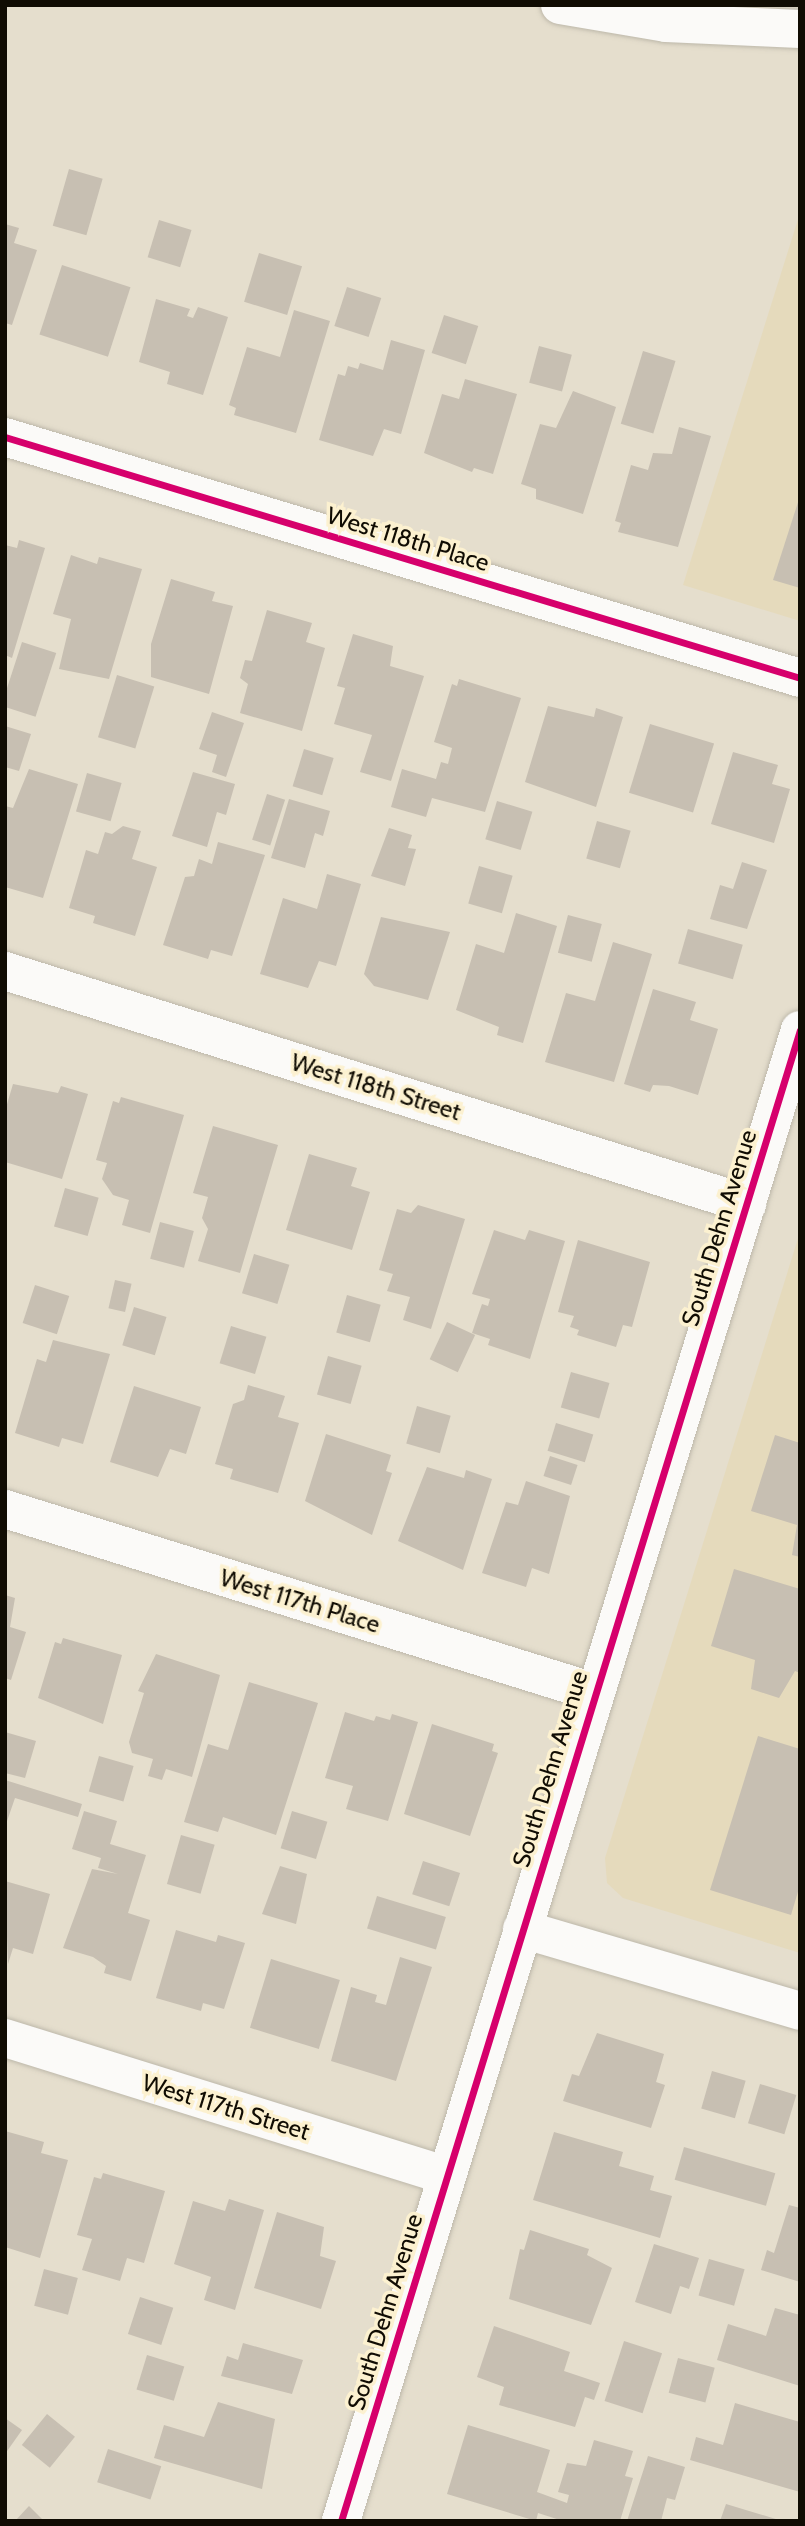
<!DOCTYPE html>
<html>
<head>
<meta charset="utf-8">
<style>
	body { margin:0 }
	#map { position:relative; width:805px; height:2526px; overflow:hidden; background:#e5decd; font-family:Cabin,sans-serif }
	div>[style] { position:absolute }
	.built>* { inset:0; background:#e5dabc }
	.building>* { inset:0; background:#c7bfb2; transform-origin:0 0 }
	.roads { filter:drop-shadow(0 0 2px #bdb8aa) drop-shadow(0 0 2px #bdb8aa) }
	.minor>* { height:38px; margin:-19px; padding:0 19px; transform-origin:19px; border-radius:19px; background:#fbfaf8 }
	.highway>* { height:38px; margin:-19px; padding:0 19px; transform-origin:19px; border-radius:19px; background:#fbfaf8 }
	.cycleway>* { height:7px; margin:-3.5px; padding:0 3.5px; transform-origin:3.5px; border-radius:3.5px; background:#d6006c }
	span { translate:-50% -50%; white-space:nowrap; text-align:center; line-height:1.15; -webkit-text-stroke:7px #fcf1d0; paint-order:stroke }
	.street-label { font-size:24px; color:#100c03 }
	.frame { position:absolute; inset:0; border:7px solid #100c03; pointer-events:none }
</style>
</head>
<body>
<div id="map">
	<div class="built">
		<i style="clip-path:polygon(800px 213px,800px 621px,683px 585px)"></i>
		<i style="clip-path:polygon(800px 1232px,800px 1953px,623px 1898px,607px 1883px,605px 1858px)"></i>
	</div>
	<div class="building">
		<i style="left:69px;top:169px;width:35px;height:59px;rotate:16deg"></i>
		<i style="left:159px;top:220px;width:34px;height:39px;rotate:17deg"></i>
		<i style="clip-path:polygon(5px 224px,19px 228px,14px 243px,37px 250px,12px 325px,5px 323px)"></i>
		<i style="left:259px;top:253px;width:45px;height:51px;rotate:17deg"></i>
		<i style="left:62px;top:265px;width:72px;height:73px;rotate:18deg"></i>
		<i style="left:347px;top:287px;width:36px;height:41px;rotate:18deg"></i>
		<i style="clip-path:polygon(156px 299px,190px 309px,187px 316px,193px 318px,198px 307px,228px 317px,203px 395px,167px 384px,170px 372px,139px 362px)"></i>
		<i style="clip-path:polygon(294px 310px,330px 321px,296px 433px,234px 415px,236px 408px,229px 405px,247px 347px,280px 357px)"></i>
		<i style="left:444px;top:315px;width:36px;height:40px;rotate:18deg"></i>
		<i style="clip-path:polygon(391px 340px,425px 350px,401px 434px,384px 429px,373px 456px,319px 440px,338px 374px,345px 376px,348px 366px,358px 369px,360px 363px,383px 370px)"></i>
		<i style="left:539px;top:346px;width:34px;height:38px;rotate:15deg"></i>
		<i style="left:643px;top:351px;width:34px;height:76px;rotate:17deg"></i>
		<i style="clip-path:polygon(465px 379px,517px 394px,493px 474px,474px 468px,472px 472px,424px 453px,442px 394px,459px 399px)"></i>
		<i style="clip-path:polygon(573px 391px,616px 407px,583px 514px,536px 499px,536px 489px,521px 484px,540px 424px,556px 428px)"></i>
		<i style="clip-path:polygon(679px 427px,711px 436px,678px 547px,618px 532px,621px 523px,615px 521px,631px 465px,648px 470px,653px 453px,672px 454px)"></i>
		<i style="clip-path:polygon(800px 496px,800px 588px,773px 580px)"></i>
		<i style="clip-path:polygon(19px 540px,45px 548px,12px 658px,5px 655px,5px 545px,17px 548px)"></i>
		<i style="clip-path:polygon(71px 555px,97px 564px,99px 557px,142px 569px,109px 679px,59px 669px,71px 619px,53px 614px)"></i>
		<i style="clip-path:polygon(171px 579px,215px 592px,212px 601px,233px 606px,209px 694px,151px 677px,151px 644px)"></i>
		<i style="clip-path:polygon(267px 610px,312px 623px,306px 642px,325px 648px,302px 731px,240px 713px,248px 684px,240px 678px,245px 660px,252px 661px)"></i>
		<i style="clip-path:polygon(353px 634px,393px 646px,390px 666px,424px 676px,391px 781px,360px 772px,372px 735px,334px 724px,345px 688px,337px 686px)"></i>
		<i style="left:22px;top:642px;width:36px;height:67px;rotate:18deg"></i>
		<i style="left:117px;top:675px;width:39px;height:65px;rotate:17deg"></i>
		<i style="clip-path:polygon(459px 679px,521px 698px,485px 812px,432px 798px,426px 817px,391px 807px,402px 769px,436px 779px,441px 762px,448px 764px,452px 748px,434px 742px,452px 684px,457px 686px)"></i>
		<i style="clip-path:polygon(548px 706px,594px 717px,596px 708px,623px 717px,596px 807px,525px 782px)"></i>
		<i style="clip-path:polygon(212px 712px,244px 723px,226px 777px,212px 772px,217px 755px,199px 749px)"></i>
		<i style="left:650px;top:724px;width:67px;height:72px;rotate:17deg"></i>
		<i style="clip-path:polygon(5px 726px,31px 734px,19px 771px,5px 767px)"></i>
		<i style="left:304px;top:749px;width:31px;height:39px;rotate:17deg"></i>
		<i style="clip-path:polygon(733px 752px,778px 765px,772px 784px,790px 789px,774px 843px,711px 824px)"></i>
		<i style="clip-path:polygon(29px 769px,78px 784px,43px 898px,5px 887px,5px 806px,13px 808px)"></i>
		<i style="clip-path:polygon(193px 772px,235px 784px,226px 815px,217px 812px,207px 847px,172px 836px)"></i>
		<i style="left:87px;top:773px;width:36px;height:40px;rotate:16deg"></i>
		<i style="left:267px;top:794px;width:19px;height:48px;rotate:18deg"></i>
		<i style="clip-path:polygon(289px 799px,330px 811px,323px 836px,315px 833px,305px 868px,271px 858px)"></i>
		<i style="left:497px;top:801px;width:37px;height:40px;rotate:17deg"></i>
		<i style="left:597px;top:821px;width:35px;height:39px;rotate:16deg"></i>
		<i style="clip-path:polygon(123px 826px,141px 831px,132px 859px,157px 867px,135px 936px,93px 923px,95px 916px,69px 908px,86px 850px,98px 854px,105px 832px,112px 834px)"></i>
		<i style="clip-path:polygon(389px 828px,412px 835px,408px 848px,416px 849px,405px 886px,371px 876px)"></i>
		<i style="clip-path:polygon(218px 842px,265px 855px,232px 956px,211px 950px,208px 959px,163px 945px,185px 877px,194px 876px,199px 859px,212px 864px)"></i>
		<i style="clip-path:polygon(742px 862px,767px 870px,747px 929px,710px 919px,720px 885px,733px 889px)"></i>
		<i style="left:479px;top:866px;width:35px;height:39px;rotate:16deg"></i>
		<i style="clip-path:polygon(327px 874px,361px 884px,336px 966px,319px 961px,308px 988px,260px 974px,283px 898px,317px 909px)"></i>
		<i style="clip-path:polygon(516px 913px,557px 926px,523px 1043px,497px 1035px,499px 1027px,456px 1010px,476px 944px,504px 953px)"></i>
		<i style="left:568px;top:915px;width:35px;height:39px;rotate:15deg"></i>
		<i style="clip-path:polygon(381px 917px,450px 932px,428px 1000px,374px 986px,364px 974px)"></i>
		<i style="left:688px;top:929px;width:57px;height:36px;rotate:16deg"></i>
		<i style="clip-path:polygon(613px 942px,652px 954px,614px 1082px,545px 1062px,566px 993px,595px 1001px)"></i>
		<i style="clip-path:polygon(653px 989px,696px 1002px,690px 1020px,718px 1029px,698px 1095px,669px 1086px,653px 1085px,650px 1092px,624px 1084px)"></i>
		<i style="clip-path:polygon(13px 1084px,58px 1093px,61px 1086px,88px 1094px,62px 1179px,5px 1162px,5px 1111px)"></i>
		<i style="clip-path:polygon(121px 1097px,184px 1115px,150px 1233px,122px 1225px,129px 1200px,113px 1195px,102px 1179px,107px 1163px,96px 1160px,113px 1101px,119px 1103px)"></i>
		<i style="clip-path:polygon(213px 1126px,278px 1145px,240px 1273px,198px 1261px,208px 1229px,202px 1218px,208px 1197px,193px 1193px)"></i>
		<i style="clip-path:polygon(309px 1154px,357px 1168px,351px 1186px,370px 1192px,352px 1250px,286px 1230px)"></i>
		<i style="left:65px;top:1188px;width:35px;height:40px;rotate:16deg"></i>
		<i style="clip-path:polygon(418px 1205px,465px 1219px,431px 1329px,403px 1320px,410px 1297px,387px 1291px,393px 1274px,379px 1270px,397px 1209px,411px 1213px)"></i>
		<i style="left:160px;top:1222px;width:35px;height:38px;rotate:15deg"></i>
		<i style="clip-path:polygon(494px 1230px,525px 1240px,529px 1230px,565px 1241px,530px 1359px,488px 1345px,490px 1339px,472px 1333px,482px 1304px,488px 1306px,490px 1299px,472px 1294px)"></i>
		<i style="clip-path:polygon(578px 1240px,650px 1262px,632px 1327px,623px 1325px,616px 1347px,577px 1335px,579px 1330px,570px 1327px,574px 1316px,558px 1312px)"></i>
		<i style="left:254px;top:1254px;width:37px;height:41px;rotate:17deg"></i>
		<i style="left:115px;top:1280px;width:17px;height:29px;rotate:13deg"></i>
		<i style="left:35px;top:1285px;width:36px;height:40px;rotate:18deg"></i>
		<i style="left:347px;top:1295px;width:35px;height:39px;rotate:16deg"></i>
		<i style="left:134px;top:1307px;width:34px;height:40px;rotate:17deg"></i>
		<i style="left:447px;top:1322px;width:31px;height:41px;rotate:25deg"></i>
		<i style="left:231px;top:1326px;width:37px;height:39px;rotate:17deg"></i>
		<i style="clip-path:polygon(53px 1340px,110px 1354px,83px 1444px,62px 1438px,59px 1447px,15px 1433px,37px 1359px,46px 1362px)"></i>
		<i style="left:328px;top:1356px;width:35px;height:40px;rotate:16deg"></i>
		<i style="left:571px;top:1372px;width:40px;height:37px;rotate:16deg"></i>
		<i style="clip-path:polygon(248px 1385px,285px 1396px,278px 1417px,299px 1423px,278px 1493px,230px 1479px,233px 1469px,215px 1464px,233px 1404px,244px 1400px)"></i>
		<i style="clip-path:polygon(134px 1386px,201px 1407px,186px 1454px,170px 1449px,158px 1477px,110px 1462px)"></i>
		<i style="left:417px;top:1406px;width:35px;height:39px;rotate:16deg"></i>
		<i style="left:556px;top:1423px;width:39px;height:29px;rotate:17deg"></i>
		<i style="clip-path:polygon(326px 1434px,391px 1455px,386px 1471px,392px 1473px,372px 1535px,305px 1501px)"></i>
		<i style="clip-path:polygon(775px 1435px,800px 1443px,800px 1557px,792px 1555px,797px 1525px,751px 1511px)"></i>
		<i style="left:550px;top:1456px;width:29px;height:21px;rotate:18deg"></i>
		<i style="clip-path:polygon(427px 1467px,464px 1478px,466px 1470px,492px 1479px,463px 1570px,398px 1541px)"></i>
		<i style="clip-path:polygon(526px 1481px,570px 1496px,549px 1574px,532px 1568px,526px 1587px,482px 1573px,506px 1502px,518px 1505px)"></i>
		<i style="clip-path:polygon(734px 1569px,800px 1589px,800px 1673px,795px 1671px,779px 1698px,751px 1689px,755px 1660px,711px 1646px)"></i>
		<i style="clip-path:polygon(5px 1595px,15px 1598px,10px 1627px,26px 1632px,11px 1680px,5px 1678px)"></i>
		<i style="clip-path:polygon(63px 1638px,122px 1655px,103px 1724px,38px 1698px,55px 1642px,61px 1644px)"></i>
		<i style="clip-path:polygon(156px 1654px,220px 1675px,192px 1777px,166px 1769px,162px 1780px,148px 1776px,153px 1759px,132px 1753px,129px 1742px,144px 1693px,138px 1691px)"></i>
		<i style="clip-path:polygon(249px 1682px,318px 1703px,276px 1835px,223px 1817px,218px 1832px,184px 1822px,208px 1744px,228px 1750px)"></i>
		<i style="clip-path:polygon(345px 1712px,374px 1721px,376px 1716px,390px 1720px,392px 1714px,418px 1722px,388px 1821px,346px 1809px,353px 1786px,325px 1778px)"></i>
		<i style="clip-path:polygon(432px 1724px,494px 1744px,492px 1751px,498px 1753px,470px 1836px,404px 1814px)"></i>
		<i style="clip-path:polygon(5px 1732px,36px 1741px,25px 1778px,5px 1773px)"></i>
		<i style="clip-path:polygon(758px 1736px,800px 1749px,800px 1885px,791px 1915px,710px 1890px)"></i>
		<i style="left:99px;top:1756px;width:36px;height:37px;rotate:16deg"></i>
		<i style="clip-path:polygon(5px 1780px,82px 1804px,78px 1817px,15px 1798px,5px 1827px)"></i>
		<i style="clip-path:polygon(84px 1811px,117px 1821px,110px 1844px,146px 1855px,128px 1913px,150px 1920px,131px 1981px,104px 1973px,106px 1966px,93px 1957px,63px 1948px,92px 1869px,118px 1874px,98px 1868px,101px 1858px,72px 1849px)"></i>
		<i style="left:292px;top:1811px;width:37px;height:39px;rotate:17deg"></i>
		<i style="left:181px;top:1835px;width:35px;height:51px;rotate:16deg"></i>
		<i style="left:423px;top:1861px;width:39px;height:35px;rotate:18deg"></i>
		<i style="clip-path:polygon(280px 1866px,307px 1874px,296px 1924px,262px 1914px)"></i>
		<i style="clip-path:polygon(5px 1881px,50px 1894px,33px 1954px,13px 1948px,8px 1964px)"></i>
		<i style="left:377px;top:1896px;width:72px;height:34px;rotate:17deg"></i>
		<i style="clip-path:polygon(176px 1930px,216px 1942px,218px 1935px,245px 1943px,224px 2009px,203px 2003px,201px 2011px,156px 1998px)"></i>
		<i style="clip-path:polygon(400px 1957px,432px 1967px,396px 2081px,331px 2061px,351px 1987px,377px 1995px,375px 2002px,386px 2005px)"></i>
		<i style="left:271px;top:1959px;width:72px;height:72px;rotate:17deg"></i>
		<i style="clip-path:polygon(597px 2033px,664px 2054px,656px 2082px,665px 2085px,651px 2128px,563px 2101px,572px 2074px,579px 2076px)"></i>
		<i style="left:712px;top:2071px;width:35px;height:39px;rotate:16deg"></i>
		<i style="left:760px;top:2084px;width:38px;height:41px;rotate:17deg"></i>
		<i style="clip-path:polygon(5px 2131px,44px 2142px,41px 2153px,68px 2160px,40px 2258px,5px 2247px)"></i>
		<i style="clip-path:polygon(554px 2132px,623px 2152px,619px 2166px,654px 2176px,650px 2190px,672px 2196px,660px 2238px,533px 2200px)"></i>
		<i style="left:684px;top:2147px;width:95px;height:34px;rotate:16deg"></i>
		<i style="clip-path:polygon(103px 2173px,165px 2191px,144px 2263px,127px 2258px,120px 2281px,82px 2270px,92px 2239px,77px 2235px,94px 2177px,101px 2179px)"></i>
		<i style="clip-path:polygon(229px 2199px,264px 2210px,235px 2310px,204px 2300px,211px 2277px,174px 2264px,193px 2201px,225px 2211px)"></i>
		<i style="clip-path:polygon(789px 2205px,800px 2208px,800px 2282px,761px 2270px,767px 2250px,774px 2253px)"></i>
		<i style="clip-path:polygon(277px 2212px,324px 2227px,320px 2256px,336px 2261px,321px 2309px,254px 2288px)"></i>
		<i style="clip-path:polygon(530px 2230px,589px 2249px,587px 2255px,612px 2268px,591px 2325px,509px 2299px,520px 2249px,524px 2250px)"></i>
		<i style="clip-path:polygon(654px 2244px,699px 2258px,689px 2289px,680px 2286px,671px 2314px,635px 2302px)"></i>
		<i style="left:709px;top:2259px;width:37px;height:38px;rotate:16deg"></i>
		<i style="left:44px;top:2269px;width:35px;height:38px;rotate:15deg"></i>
		<i style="left:140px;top:2297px;width:35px;height:39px;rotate:18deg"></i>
		<i style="clip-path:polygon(775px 2308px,800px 2315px,800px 2386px,717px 2360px,728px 2324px,766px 2336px)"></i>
		<i style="clip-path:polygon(494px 2326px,570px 2352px,564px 2371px,600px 2383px,594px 2400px,585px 2397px,575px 2427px,499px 2405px,504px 2387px,477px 2377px)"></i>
		<i style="left:624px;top:2341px;width:40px;height:63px;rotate:18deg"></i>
		<i style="clip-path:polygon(243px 2343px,303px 2360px,292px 2394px,221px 2376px,227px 2356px,238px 2360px)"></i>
		<i style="left:147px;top:2355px;width:39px;height:36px;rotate:17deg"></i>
		<i style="left:678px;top:2358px;width:38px;height:36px;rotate:15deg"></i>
		<i style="clip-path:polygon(218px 2402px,275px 2419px,262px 2489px,154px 2458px,164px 2425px,204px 2437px)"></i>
		<i style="clip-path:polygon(735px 2403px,800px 2422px,800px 2492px,690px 2460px,696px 2437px,723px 2445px)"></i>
		<i style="left:47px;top:2414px;width:36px;height:40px;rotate:39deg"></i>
		<i style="clip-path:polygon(5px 2418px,22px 2430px,5px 2454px)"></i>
		<i style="clip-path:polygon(468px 2425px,550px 2450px,537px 2492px,567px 2503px,569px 2495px,558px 2492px,567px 2463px,586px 2466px,594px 2440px,633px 2451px,625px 2476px,633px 2478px,620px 2521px,563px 2521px,538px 2513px,536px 2521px,447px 2494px)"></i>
		<i style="left:108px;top:2449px;width:56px;height:35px;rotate:18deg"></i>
		<i style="clip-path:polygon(648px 2456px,685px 2467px,675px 2500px,667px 2498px,661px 2521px,627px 2521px)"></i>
		<i style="clip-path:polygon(726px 2504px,779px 2520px,778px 2521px,720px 2521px)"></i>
		<i style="clip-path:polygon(29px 2506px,44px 2521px,15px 2521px)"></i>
	</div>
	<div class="roads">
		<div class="minor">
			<i style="left:5px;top:437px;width:831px;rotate:16.86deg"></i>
			<i style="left:5px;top:971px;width:778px;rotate:17.43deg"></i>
			<i style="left:5px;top:1509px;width:617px;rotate:17.26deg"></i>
			<i style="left:522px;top:1929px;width:290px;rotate:16.4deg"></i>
			<i style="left:5px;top:2038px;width:462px;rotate:17.3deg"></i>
			<i style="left:341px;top:2521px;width:1560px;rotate:-72.89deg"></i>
		</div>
		<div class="highway">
			<i style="left:560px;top:5px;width:108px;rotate:9.6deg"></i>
			<i style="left:666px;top:23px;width:134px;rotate:2.6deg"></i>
		</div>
	</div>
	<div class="cycleway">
		<i style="left:5px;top:437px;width:831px;rotate:16.86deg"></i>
		<i style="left:341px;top:2521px;width:1560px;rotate:-72.89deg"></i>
	</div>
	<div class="street-label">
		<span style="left:408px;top:539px;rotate:17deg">West 118th Place</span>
		<span style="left:376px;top:1087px;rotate:17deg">West 118th Street</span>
		<span style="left:719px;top:1228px;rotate:-73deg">South Dehn Avenue</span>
		<span style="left:300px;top:1601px;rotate:17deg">West 117th Place</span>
		<span style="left:550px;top:1769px;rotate:-73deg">South Dehn Avenue</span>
		<span style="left:226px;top:2107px;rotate:17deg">West 117th Street</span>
		<span style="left:385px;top:2312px;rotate:-73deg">South Dehn Avenue</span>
	</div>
	<div class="frame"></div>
</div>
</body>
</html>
